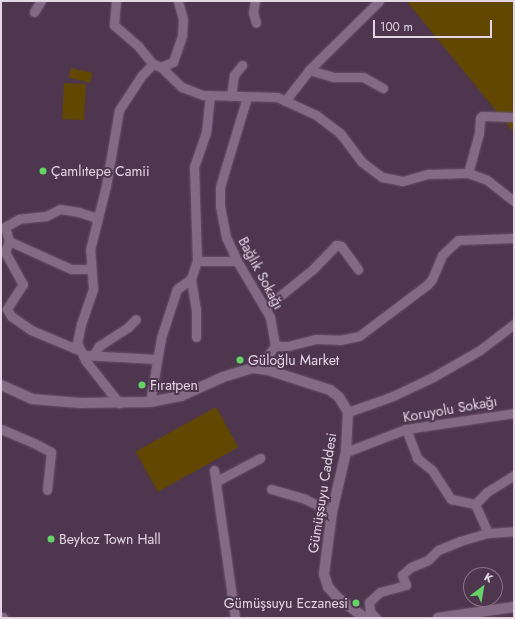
<!DOCTYPE html>
<html>
<head>
<meta charset="utf-8">
<style>
	body { margin:0 }
	#map { position:relative; width:515px; height:619px; overflow:hidden; background:#4d364e; font-family:Jost,sans-serif }
	div>[style] { position:absolute }
	.green>* { inset:0; background:#624700; transform-origin:0 0 }
	.roads { filter:drop-shadow(0 0 1px #675469) drop-shadow(0 0 1px #675469) }
	.street>* { height:9px; margin:-4.5px; padding:0 4.5px; transform-origin:4.5px; border-radius:4.5px; background:#836a85 }
	.secondary>* { height:10px; margin:-5px; padding:0 5px; transform-origin:5px; border-radius:5px; background:#836a85 }
	.dots>* { width:11px; height:11px; translate:-50% -50%; box-sizing:border-box; border:2px solid #4d364e; border-radius:50% }
	span { translate:-50% -50%; white-space:nowrap; text-align:center; line-height:1.15; -webkit-text-stroke:4px #4d364e; paint-order:stroke }
	.poi-label { font-size:14px; color:#e4d6e5 }
	.left { translate:0 -50%; text-align:left }
	.right { translate:-100% -50%; text-align:right }
	.street-label { font-size:14px; color:#e4d6e5 }
	.frame { position:absolute; inset:0; border:2px solid #e4d6e5; pointer-events:none }
	.north { position:absolute; left:463px; top:567px; width:40px; height:40px; box-sizing:border-box; background:#4d364e; border:1px solid #89768a; border-radius:50%; rotate:31deg; font-size:11px; font-weight:700; line-height:16px; text-align:center; color:#e4d6e5 }
	.north::after { content:''; display:block; margin:auto; width:14px; height:18px; background:#65d467; clip-path:polygon(50% 0,100% 100%,50% 72%,0 100%) }
	.scale { position:absolute; left:373px; top:20px; width:119px; height:18px; box-sizing:border-box; border:2px solid #e4d6e5; border-top:0; padding-left:5px; font-size:12px; line-height:14px; white-space:nowrap; color:#e4d6e5; -webkit-text-stroke:3px #4d364e; paint-order:stroke }
</style>
</head>
<body>
<div id="map">
	<div class="green">
		<i style="clip-path:polygon(407px 1px,514px 1px,514px 133px,413px 9px)"></i>
		<i style="left:71px;top:68px;width:22px;height:10px;rotate:13deg"></i>
		<i style="left:64px;top:83px;width:22px;height:36px;rotate:3deg"></i>
		<i style="left:216px;top:407px;width:46px;height:92px;rotate:61deg"></i>
	</div>
	<div class="roads">
		<div class="street">
			<i style="left:116px;top:1px;width:24px;rotate:95deg"></i>
			<i style="left:114px;top:25px;width:33px;rotate:41deg"></i>
			<i style="left:139px;top:47px;width:22px;rotate:51deg"></i>
			<i style="left:153px;top:64px;width:9px;rotate:21deg"></i>
			<i style="left:161px;top:67px;width:29px;rotate:44deg"></i>
			<i style="left:182px;top:87px;width:22px;rotate:21deg"></i>
			<i style="left:203px;top:95px;width:74px;rotate:1.5deg"></i>
			<i style="left:277px;top:97px;width:43px;rotate:24.8deg"></i>
			<i style="left:316px;top:115px;width:30px;rotate:37deg"></i>
			<i style="left:340px;top:133px;width:36px;rotate:53deg"></i>
			<i style="left:362px;top:162px;width:25px;rotate:37deg"></i>
			<i style="left:382px;top:177px;width:21px;rotate:11deg"></i>
			<i style="left:403px;top:181px;width:26px;rotate:-16deg"></i>
			<i style="left:428px;top:174px;width:40px;rotate:-1.4deg"></i>
			<i style="left:468px;top:173px;width:20px;rotate:20deg"></i>
			<i style="left:487px;top:180px;width:34px;rotate:38deg"></i>
			<i style="left:255px;top:1px;width:11px;rotate:100deg"></i>
			<i style="left:253px;top:12px;width:11px;rotate:75deg"></i>
			<i style="left:34px;top:12px;width:13px;rotate:-58deg"></i>
			<i style="left:161px;top:67px;width:13px;rotate:-23deg"></i>
			<i style="left:173px;top:62px;width:28px;rotate:-71deg"></i>
			<i style="left:182px;top:36px;width:17px;rotate:-87deg"></i>
			<i style="left:183px;top:19px;width:19px;rotate:-106deg"></i>
			<i style="left:309px;top:70px;width:26px;rotate:16deg"></i>
			<i style="left:334px;top:77px;width:29px"></i>
			<i style="left:363px;top:77px;width:23px;rotate:29deg"></i>
			<i style="left:231px;top:96px;width:21px;rotate:-82deg"></i>
			<i style="left:234px;top:75px;width:13px;rotate:-51deg"></i>
			<i style="left:247px;top:97px;width:76px;rotate:106.8deg"></i>
			<i style="left:225px;top:170px;width:18px;rotate:106deg"></i>
			<i style="left:220px;top:187px;width:19px;rotate:90deg"></i>
			<i style="left:220px;top:206px;width:32px;rotate:79deg"></i>
			<i style="left:226px;top:237px;width:26px;rotate:65deg"></i>
			<i style="left:237px;top:261px;width:65px;rotate:59.5deg"></i>
			<i style="left:270px;top:317px;width:29px;rotate:80deg"></i>
			<i style="left:285px;top:101px;width:39px;rotate:-52deg"></i>
			<i style="left:309px;top:70px;width:98px;rotate:-44.6deg"></i>
			<i style="left:468px;top:173px;width:41px;rotate:-74.6deg"></i>
			<i style="left:479px;top:133px;width:15px;rotate:-86deg"></i>
			<i style="left:480px;top:118px;width:3px;rotate:-45deg"></i>
			<i style="left:482px;top:116px;width:32px;rotate:2deg"></i>
			<i style="left:97px;top:218px;width:19px;rotate:-162deg"></i>
			<i style="left:79px;top:212px;width:19px;rotate:-171deg"></i>
			<i style="left:60px;top:209px;width:16px;rotate:153deg"></i>
			<i style="left:46px;top:216px;width:27px;rotate:174deg"></i>
			<i style="left:19px;top:219px;width:16px;rotate:150deg"></i>
			<i style="left:5px;top:227px;width:15px;rotate:74deg"></i>
			<i style="left:9px;top:241px;width:12px;rotate:110deg"></i>
			<i style="left:5px;top:252px;width:37px;rotate:61deg"></i>
			<i style="left:23px;top:284px;width:30px;rotate:123deg"></i>
			<i style="left:7px;top:309px;width:8px;rotate:60deg"></i>
			<i style="left:11px;top:316px;width:24px;rotate:35deg"></i>
			<i style="left:31px;top:330px;width:54px;rotate:22.8deg"></i>
			<i style="left:81px;top:351px;width:10px;rotate:66deg"></i>
			<i style="left:85px;top:360px;width:55px;rotate:51.7deg"></i>
			<i style="left:9px;top:241px;width:68px;rotate:24.3deg"></i>
			<i style="left:71px;top:269px;width:20px"></i>
			<i style="left:197px;top:261px;width:40px"></i>
			<i style="left:191px;top:279px;width:30px;rotate:81deg"></i>
			<i style="left:196px;top:309px;width:28px;rotate:90deg"></i>
			<i style="left:265px;top:308px;width:62px;rotate:-39.1deg"></i>
			<i style="left:313px;top:269px;width:33px;rotate:-46deg"></i>
			<i style="left:336px;top:245px;width:5px;rotate:11deg"></i>
			<i style="left:341px;top:246px;width:29px;rotate:54deg"></i>
			<i style="left:275px;top:346px;width:13px"></i>
			<i style="left:288px;top:346px;width:29px;rotate:-14deg"></i>
			<i style="left:316px;top:339px;width:24px;rotate:2deg"></i>
			<i style="left:340px;top:340px;width:19px;rotate:-12deg"></i>
			<i style="left:359px;top:336px;width:85px;rotate:-36.9deg"></i>
			<i style="left:427px;top:285px;width:8px;rotate:-50deg"></i>
			<i style="left:432px;top:279px;width:26px;rotate:-67deg"></i>
			<i style="left:442px;top:255px;width:22px;rotate:-43deg"></i>
			<i style="left:458px;top:240px;width:56px;rotate:-2deg"></i>
			<i style="left:81px;top:351px;width:9px;rotate:-117deg"></i>
			<i style="left:77px;top:343px;width:19px;rotate:-78deg"></i>
			<i style="left:81px;top:324px;width:37px;rotate:-71deg"></i>
			<i style="left:93px;top:289px;width:39px;rotate:-94deg"></i>
			<i style="left:90px;top:250px;width:66px;rotate:-76deg"></i>
			<i style="left:106px;top:186px;width:77px;rotate:-80.3deg"></i>
			<i style="left:119px;top:110px;width:42px;rotate:-56.7deg"></i>
			<i style="left:142px;top:75px;width:16px;rotate:-45deg"></i>
			<i style="left:83px;top:355px;width:73px;rotate:3.1deg"></i>
			<i style="left:93px;top:355px;width:11px;rotate:-56deg"></i>
			<i style="left:99px;top:346px;width:35px;rotate:-33deg"></i>
			<i style="left:128px;top:327px;width:11px;rotate:-45deg"></i>
			<i style="left:253px;top:368px;width:9px;rotate:-27deg"></i>
			<i style="left:261px;top:364px;width:23px;rotate:-52deg"></i>
			<i style="left:150px;top:402px;width:65px;rotate:-80.2deg"></i>
			<i style="left:161px;top:338px;width:45px;rotate:-72deg"></i>
			<i style="left:175px;top:295px;width:6px;rotate:-72deg"></i>
			<i style="left:177px;top:289px;width:17px;rotate:-36deg"></i>
			<i style="left:191px;top:279px;width:19px;rotate:-72deg"></i>
			<i style="left:197px;top:261px;width:94px;rotate:-91.8deg"></i>
			<i style="left:194px;top:167px;width:36px;rotate:-71deg"></i>
			<i style="left:206px;top:133px;width:38px;rotate:-84deg"></i>
			<i style="left:348px;top:412px;width:48px;rotate:-19.6deg"></i>
			<i style="left:393px;top:396px;width:44px;rotate:-25.4deg"></i>
			<i style="left:433px;top:377px;width:54px;rotate:-29.9deg"></i>
			<i style="left:480px;top:350px;width:43px;rotate:-37.4deg"></i>
			<i style="left:1px;top:429px;width:38px;rotate:23deg"></i>
			<i style="left:36px;top:444px;width:17px;rotate:28deg"></i>
			<i style="left:51px;top:452px;width:38px;rotate:96deg"></i>
			<i style="left:406px;top:429px;width:31px;rotate:69deg"></i>
			<i style="left:417px;top:458px;width:19px;rotate:39deg"></i>
			<i style="left:432px;top:470px;width:35px;rotate:57deg"></i>
			<i style="left:451px;top:499px;width:25px;rotate:12deg"></i>
			<i style="left:346px;top:452px;width:64px;rotate:-21deg"></i>
			<i style="left:406px;top:429px;width:109px;rotate:-8.4deg"></i>
			<i style="left:214px;top:470px;width:149px;rotate:81.9deg"></i>
			<i style="left:217px;top:481px;width:49px;rotate:-28.1deg"></i>
			<i style="left:271px;top:489px;width:35px;rotate:16deg"></i>
			<i style="left:305px;top:499px;width:30px;rotate:26deg"></i>
			<i style="left:475px;top:504px;width:17px;rotate:-45deg"></i>
			<i style="left:487px;top:492px;width:32px;rotate:-32deg"></i>
			<i style="left:475px;top:504px;width:32px;rotate:66deg"></i>
			<i style="left:376px;top:618px;width:8px;rotate:-135deg"></i>
			<i style="left:370px;top:612px;width:10px;rotate:-96deg"></i>
			<i style="left:369px;top:602px;width:15px;rotate:-42deg"></i>
			<i style="left:380px;top:592px;width:27px;rotate:-15deg"></i>
			<i style="left:406px;top:585px;width:11px;rotate:-112deg"></i>
			<i style="left:402px;top:575px;width:12px;rotate:-42deg"></i>
			<i style="left:411px;top:567px;width:18px;rotate:-22deg"></i>
			<i style="left:428px;top:560px;width:14px;rotate:-45deg"></i>
			<i style="left:438px;top:550px;width:24px;rotate:-22deg"></i>
			<i style="left:460px;top:541px;width:29px;rotate:-16deg"></i>
			<i style="left:488px;top:533px;width:26px;rotate:-4deg"></i>
		</div>
		<div class="secondary">
			<i style="left:1px;top:385px;width:34px;rotate:24deg"></i>
			<i style="left:32px;top:399px;width:48px;rotate:4.8deg"></i>
			<i style="left:80px;top:403px;width:70px;rotate:-0.8deg"></i>
			<i style="left:150px;top:402px;width:32px;rotate:-11deg"></i>
			<i style="left:181px;top:396px;width:46px;rotate:-24.3deg"></i>
			<i style="left:223px;top:377px;width:31px;rotate:-17deg"></i>
			<i style="left:253px;top:368px;width:15px;rotate:8deg"></i>
			<i style="left:268px;top:370px;width:65px;rotate:17.9deg"></i>
			<i style="left:330px;top:390px;width:11px;rotate:38deg"></i>
			<i style="left:339px;top:397px;width:17px;rotate:59deg"></i>
			<i style="left:348px;top:412px;width:40px;rotate:92.9deg"></i>
			<i style="left:346px;top:452px;width:62px;rotate:103.1deg"></i>
			<i style="left:332px;top:512px;width:63px;rotate:97.4deg"></i>
			<i style="left:324px;top:574px;width:14px;rotate:73deg"></i>
			<i style="left:328px;top:587px;width:13px;rotate:48deg"></i>
			<i style="left:337px;top:597px;width:35px;rotate:37deg"></i>
			<i style="left:1px;top:618px;width:2px"></i>
			<i style="left:438px;top:618px;width:77px;rotate:-8.2deg"></i>
		</div>
	</div>
	<div class="dots">
		<i style="left:43px;top:171px;background:#65d467"></i>
		<i style="left:240px;top:360px;background:#65d467"></i>
		<i style="left:142px;top:385px;background:#65d467"></i>
		<i style="left:51px;top:539px;background:#65d467"></i>
		<i style="left:356px;top:603px;background:#65d467"></i>
	</div>
	<div class="poi-label">
		<span class="left" style="left:51px;top:171px">Çamlıtepe Camii</span>
		<span class="left" style="left:248px;top:360px">Güloğlu Market</span>
		<span class="left" style="left:150px;top:385px">Fıratpen</span>
		<span class="left" style="left:59px;top:539px">Beykoz Town Hall</span>
		<span class="right" style="left:348px;top:603px">Gümüşsuyu Eczanesi</span>
	</div>
	<div class="street-label">
		<span style="left:261px;top:273px;rotate:62deg">Bağlık Sokağı</span>
		<span style="left:450px;top:409px;rotate:-10deg">Koruyolu Sokağı</span>
		<span style="left:322px;top:493px;rotate:-81deg">Gümüşsuyu Caddesi</span>
	</div>
	<div class="frame"></div>
	<div class="north">K</div>
	<div class="scale">100 m</div>
</div>
</body>
</html>
